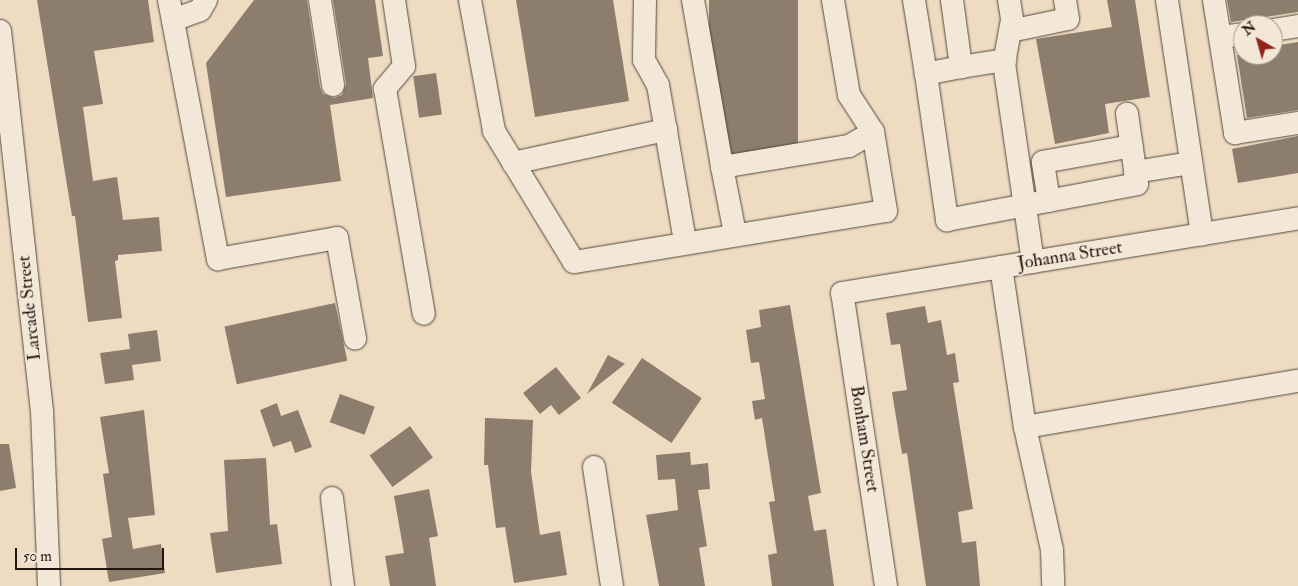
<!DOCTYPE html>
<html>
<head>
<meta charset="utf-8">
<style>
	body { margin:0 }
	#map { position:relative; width:1298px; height:586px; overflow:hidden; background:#eddcc2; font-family:"IM FELL Double Pica",serif }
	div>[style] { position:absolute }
	.building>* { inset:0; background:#8c7d6d; transform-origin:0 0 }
	.roads { filter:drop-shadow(0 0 1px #55483c) drop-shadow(0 0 1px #55483c) }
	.minor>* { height:22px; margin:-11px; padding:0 11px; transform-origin:11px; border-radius:11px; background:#f3e8d7 }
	span { translate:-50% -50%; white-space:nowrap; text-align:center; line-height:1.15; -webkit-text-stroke:4px #f3e8d7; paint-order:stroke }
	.street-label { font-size:18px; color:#221710 }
	.north { position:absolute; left:1233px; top:15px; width:50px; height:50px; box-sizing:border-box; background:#f3e8d7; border:1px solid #9f9487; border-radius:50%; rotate:322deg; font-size:14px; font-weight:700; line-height:20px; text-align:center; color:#221710 }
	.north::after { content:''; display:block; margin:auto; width:18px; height:22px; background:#8f2418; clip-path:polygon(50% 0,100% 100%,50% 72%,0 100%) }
	.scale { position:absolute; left:15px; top:548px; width:149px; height:22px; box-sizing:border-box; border:2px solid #221710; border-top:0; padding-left:6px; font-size:15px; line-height:18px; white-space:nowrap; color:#221710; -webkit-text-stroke:4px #f3e8d7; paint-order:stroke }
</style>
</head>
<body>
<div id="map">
	<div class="building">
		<i style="clip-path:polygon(37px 0,148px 0,154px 42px,94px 51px,103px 104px,83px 107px,93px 181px,117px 177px,123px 220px,159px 217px,162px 251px,118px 255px,118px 260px,115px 261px,122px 318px,88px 322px,75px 216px,72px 216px)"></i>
		<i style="clip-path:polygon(254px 0,307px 0,320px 87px,323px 94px,334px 98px,342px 95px,346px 84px,333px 0,375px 0,383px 56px,368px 58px,373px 98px,330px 105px,341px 181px,226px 197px,206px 63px)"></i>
		<i style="clip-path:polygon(516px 0,613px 0,629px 101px,535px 117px)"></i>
		<i style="left:709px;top:0;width:89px;height:154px"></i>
		<i style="clip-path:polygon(1107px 0,1135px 0,1150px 97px,1105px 104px,1109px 133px,1055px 144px,1036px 39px,1112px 27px)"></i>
		<i style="clip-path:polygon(1227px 0,1298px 0,1298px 12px,1231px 22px)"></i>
		<i style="clip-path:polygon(1298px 42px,1298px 110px,1247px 118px,1237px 55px,1273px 55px,1273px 46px)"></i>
		<i style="left:436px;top:73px;width:42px;height:23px;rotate:82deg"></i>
		<i style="clip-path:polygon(1298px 136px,1298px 173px,1238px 183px,1232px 149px)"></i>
		<i style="left:335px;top:303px;width:59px;height:113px;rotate:78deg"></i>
		<i style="clip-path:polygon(790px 305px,821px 493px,808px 496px,814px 531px,826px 529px,834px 586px,772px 586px,768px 555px,777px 553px,769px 502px,775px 501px,762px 418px,755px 420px,752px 401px,765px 399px,759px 362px,751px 363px,746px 330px,761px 327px,759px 310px)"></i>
		<i style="clip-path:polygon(925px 306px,928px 323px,941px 320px,947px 355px,955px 353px,959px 382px,953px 383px,973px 509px,958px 512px,962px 543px,976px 541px,980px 586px,926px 586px,907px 453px,902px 454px,892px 392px,907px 390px,900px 344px,891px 345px,886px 313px)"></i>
		<i style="clip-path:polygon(157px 330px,161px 361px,132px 365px,134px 380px,105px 384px,100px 353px,130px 349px,128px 334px)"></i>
		<i style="clip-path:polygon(608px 355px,625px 364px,587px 394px)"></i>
		<i style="left:642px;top:358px;width:72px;height:54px;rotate:34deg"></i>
		<i style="clip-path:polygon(556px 367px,581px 398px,559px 415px,551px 405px,540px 414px,523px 393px)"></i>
		<i style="left:340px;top:394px;width:37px;height:30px;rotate:20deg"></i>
		<i style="clip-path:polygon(277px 403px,281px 416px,298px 410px,312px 447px,295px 453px,291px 441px,273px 447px,260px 410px)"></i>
		<i style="clip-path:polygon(144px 410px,155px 515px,128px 518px,133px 549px,161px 544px,165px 573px,109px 582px,102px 539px,112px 537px,103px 474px,109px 473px,100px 417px)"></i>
		<i style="clip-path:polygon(485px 418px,533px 420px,531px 472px,540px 535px,560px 531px,567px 575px,514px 583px,505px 527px,496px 528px,488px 465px,484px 465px)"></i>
		<i style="left:410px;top:426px;width:39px;height:50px;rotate:54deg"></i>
		<i style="clip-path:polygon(0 444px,9px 444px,16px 488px,0 491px)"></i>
		<i style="clip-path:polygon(690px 452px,691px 465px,708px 463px,710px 489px,698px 490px,707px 546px,699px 548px,705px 586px,659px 586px,646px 515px,678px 510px,675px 479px,658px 480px,656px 455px)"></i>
		<i style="clip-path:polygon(266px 458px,270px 525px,277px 524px,282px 564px,216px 573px,210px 533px,228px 531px,224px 460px)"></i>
		<i style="clip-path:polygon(429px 489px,438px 536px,429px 538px,436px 586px,390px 586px,385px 556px,404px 553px,394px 496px)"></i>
	</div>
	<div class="roads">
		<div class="minor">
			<i style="left:169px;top:0;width:264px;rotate:79.3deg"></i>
			<i style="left:218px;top:259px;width:121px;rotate:-10deg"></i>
			<i style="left:337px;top:238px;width:102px;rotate:79.8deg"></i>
			<i style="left:320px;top:0;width:86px;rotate:81.3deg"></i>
			<i style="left:394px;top:0;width:67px;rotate:81.4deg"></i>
			<i style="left:404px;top:66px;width:30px;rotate:130deg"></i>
			<i style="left:385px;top:89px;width:228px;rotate:80.2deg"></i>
			<i style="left:470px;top:0;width:133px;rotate:79.6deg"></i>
			<i style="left:494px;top:131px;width:153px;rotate:58.6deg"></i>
			<i style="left:574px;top:262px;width:316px;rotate:-9.3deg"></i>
			<i style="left:886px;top:211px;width:80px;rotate:-99.3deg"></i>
			<i style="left:873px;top:132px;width:44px;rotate:-123deg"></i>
			<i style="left:849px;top:95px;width:96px;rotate:-99.6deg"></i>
			<i style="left:645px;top:0;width:60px;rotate:91deg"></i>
			<i style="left:644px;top:60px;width:29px;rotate:61deg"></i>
			<i style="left:658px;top:85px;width:159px;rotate:80.2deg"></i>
			<i style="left:693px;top:0;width:169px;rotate:80.1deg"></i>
			<i style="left:722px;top:167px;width:129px;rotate:-9.4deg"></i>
			<i style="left:849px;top:146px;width:28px;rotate:-30deg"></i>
			<i style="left:914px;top:0;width:75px;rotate:80.8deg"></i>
			<i style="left:952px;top:0;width:68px;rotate:82.3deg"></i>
			<i style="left:961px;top:67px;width:36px;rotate:169deg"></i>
			<i style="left:926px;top:74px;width:148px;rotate:81.8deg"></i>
			<i style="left:947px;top:220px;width:193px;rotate:-10.7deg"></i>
			<i style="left:1137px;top:184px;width:71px;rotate:-98.1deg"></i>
			<i style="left:1009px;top:0;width:20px;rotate:81deg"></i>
			<i style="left:1012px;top:20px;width:44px;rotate:100.5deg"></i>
			<i style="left:1004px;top:63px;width:201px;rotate:81.7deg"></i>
			<i style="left:1167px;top:0;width:237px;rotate:81.5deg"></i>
			<i style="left:1214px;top:0;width:135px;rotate:81deg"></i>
			<i style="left:1235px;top:133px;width:64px;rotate:-9deg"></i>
			<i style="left:173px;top:20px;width:29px;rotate:-20deg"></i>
			<i style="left:200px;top:10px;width:12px;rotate:-59deg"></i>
			<i style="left:1273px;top:30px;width:25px;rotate:-9deg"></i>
			<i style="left:0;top:31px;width:382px;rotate:83.7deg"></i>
			<i style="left:42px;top:411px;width:175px;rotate:87.7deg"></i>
			<i style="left:1010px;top:31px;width:59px;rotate:-11.7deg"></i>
			<i style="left:1068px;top:19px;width:19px;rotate:-99deg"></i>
			<i style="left:1220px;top:37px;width:23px;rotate:-7deg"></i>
			<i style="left:961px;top:67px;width:45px;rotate:-9deg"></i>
			<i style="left:513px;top:163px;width:157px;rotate:-12.2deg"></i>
			<i style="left:722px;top:167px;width:67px;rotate:78.9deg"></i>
			<i style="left:1135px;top:172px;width:57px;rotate:-9.1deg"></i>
			<i style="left:1049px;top:201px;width:39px;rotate:-99deg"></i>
			<i style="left:1043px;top:162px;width:90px;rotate:-10.2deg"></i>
			<i style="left:1001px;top:267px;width:162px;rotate:81.5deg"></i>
			<i style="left:1025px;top:427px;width:277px;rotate:-9.6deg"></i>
			<i style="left:1025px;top:427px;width:126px;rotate:77.6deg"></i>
			<i style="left:1052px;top:550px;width:36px;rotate:88deg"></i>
			<i style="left:594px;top:467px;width:120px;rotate:81.4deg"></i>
			<i style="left:332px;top:498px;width:89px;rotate:82.9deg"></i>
			<i style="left:886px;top:586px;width:296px;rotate:-98.5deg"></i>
			<i style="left:842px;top:293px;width:462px;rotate:-9.3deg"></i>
		</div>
	</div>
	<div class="street-label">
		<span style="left:1070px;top:256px;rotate:-9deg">Johanna Street</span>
		<span style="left:30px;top:308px;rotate:-96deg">Larcade Street</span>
		<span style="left:864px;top:439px;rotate:81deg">Bonham Street</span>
	</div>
	<div class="north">N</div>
	<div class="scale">50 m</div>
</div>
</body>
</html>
